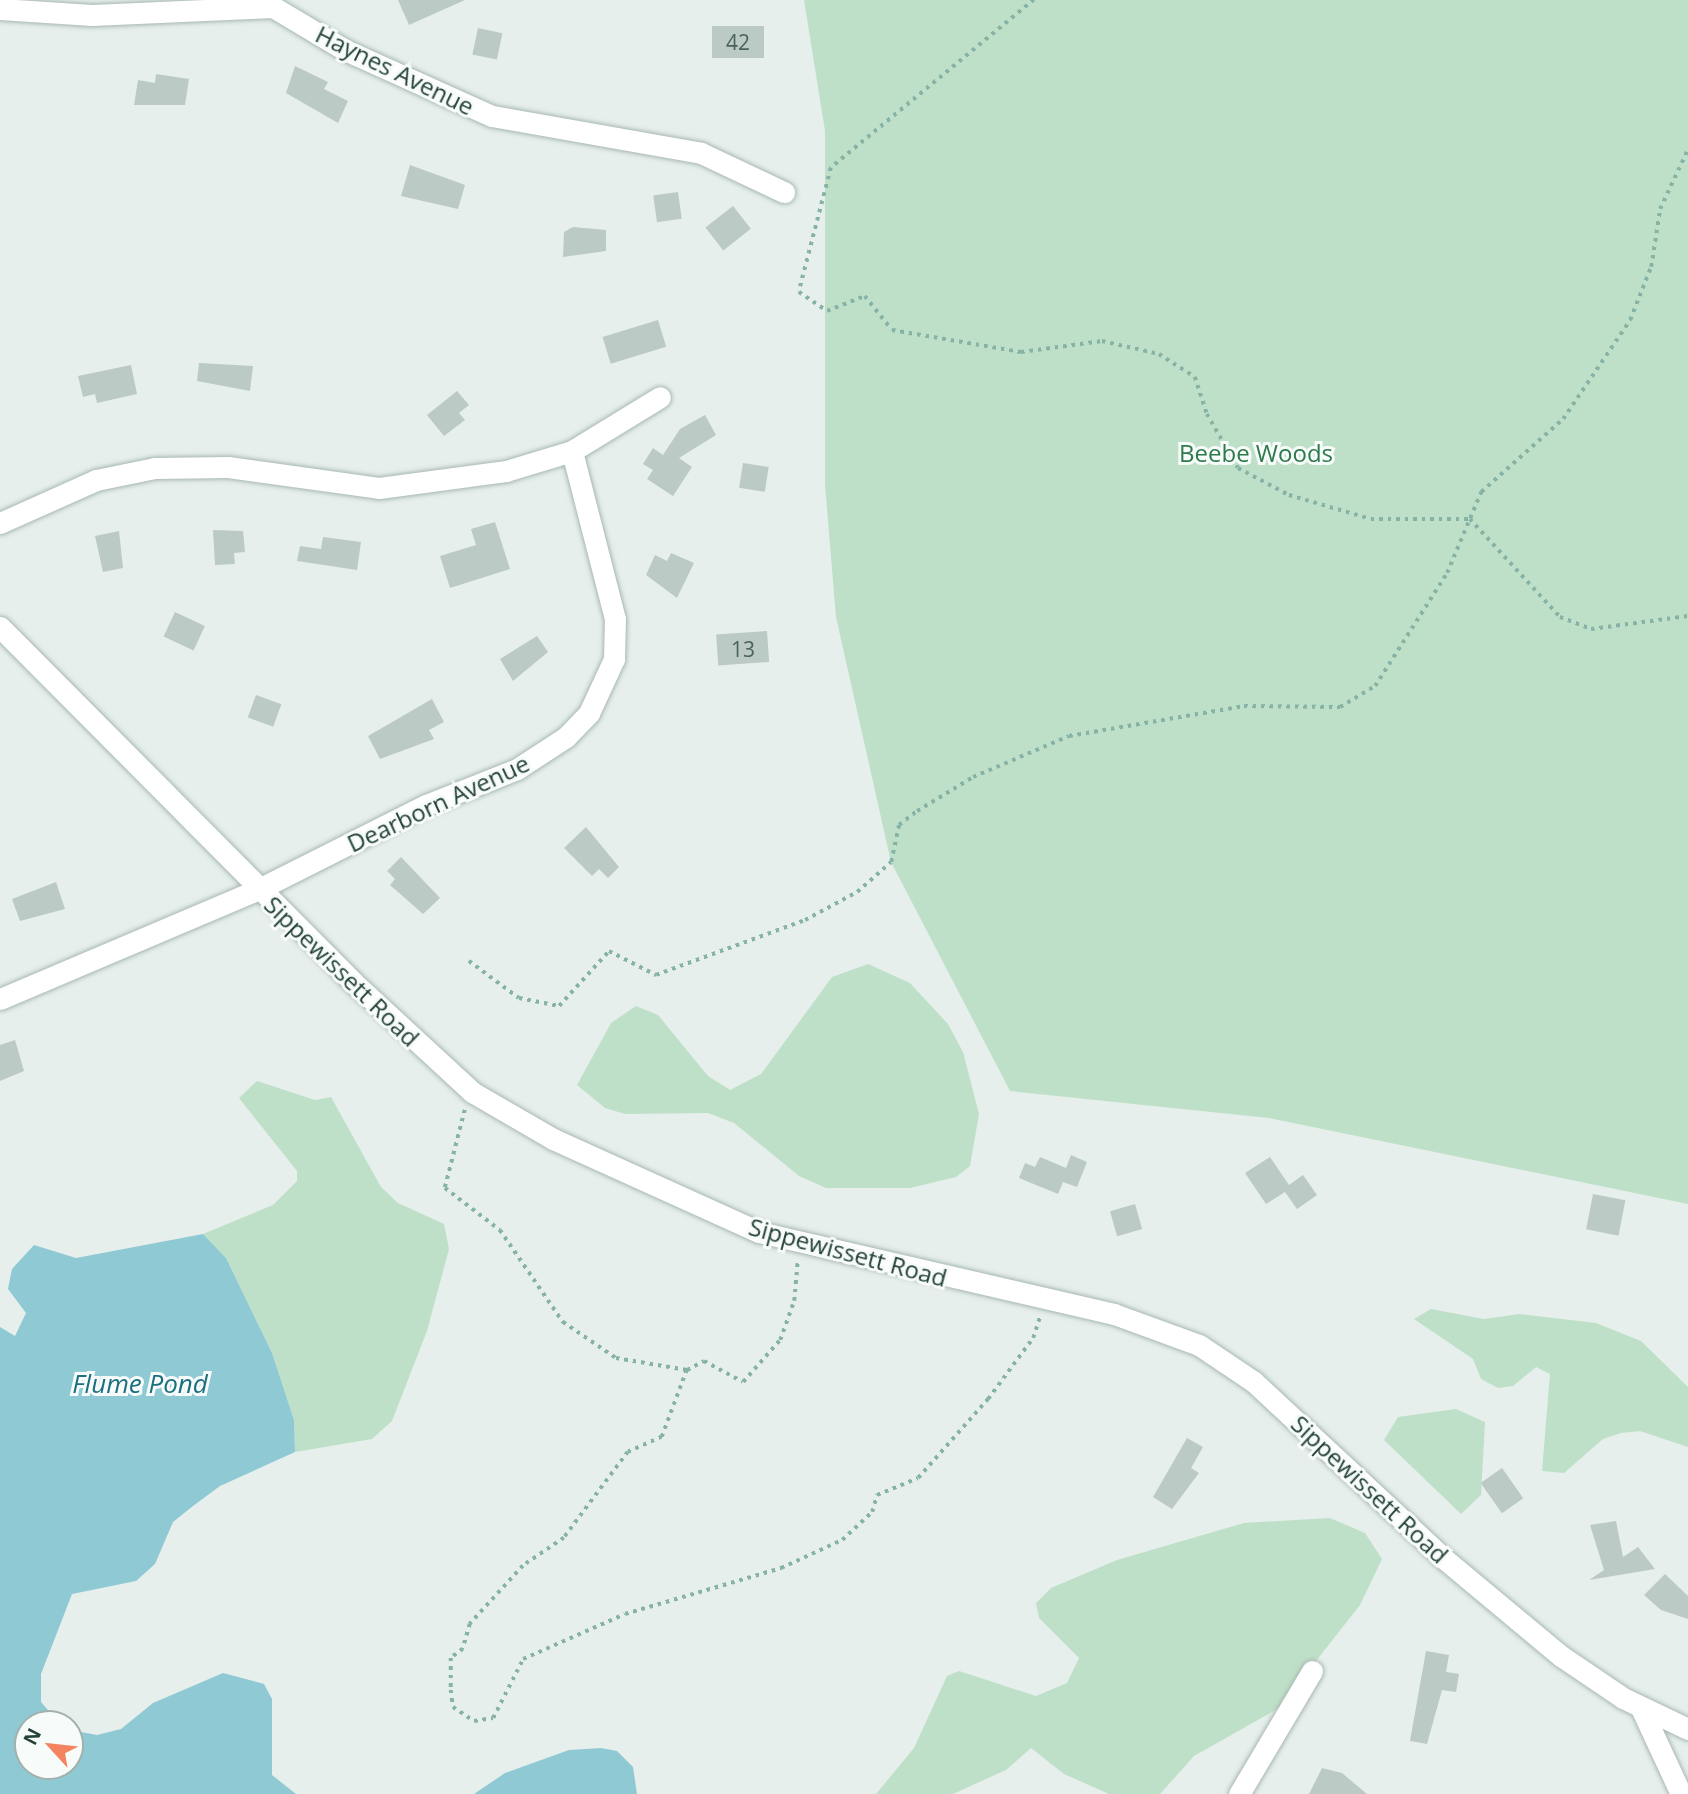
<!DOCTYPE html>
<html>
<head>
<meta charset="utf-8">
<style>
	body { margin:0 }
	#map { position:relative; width:1688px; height:1794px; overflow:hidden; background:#e6efeb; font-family:"Open Sans",sans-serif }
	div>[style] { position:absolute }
	.green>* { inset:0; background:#bfe0c8 }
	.water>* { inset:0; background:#8ec9d4 }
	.building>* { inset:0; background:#bbcac4; transform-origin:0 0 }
	.path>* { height:3.5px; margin-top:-1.75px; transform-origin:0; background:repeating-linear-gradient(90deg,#86b3a5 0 3.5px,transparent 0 8.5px) }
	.roads { filter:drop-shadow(0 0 2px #a8b8b2) drop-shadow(0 0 2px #a8b8b2) }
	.minor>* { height:21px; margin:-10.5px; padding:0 10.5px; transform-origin:10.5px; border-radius:10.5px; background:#fff }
	.secondary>* { height:21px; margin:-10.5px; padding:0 10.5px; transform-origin:10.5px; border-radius:10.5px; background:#fff }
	span { translate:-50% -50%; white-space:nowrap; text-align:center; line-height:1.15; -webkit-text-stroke:6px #f7fbf9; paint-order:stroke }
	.number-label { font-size:21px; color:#4a645c }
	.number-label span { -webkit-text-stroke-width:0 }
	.street-label { font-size:24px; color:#24423a }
	.park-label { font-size:24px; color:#2d7a4b }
	.water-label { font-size:26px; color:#1c6f80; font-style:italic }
	.north { position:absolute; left:14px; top:1710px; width:70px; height:70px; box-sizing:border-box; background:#f7fbf9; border:2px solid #a3b1ad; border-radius:50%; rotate:297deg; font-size:19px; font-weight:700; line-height:28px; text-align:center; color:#24423a }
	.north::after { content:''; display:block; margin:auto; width:24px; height:32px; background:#f4845f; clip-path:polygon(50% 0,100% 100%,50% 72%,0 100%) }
</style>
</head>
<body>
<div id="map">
	<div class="green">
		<i style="clip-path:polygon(804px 0,1688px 0,1688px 1204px,1269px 1118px,1010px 1091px,891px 862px,836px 617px,825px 485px,825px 131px)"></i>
		<i style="clip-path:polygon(868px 964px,910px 983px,948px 1024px,963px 1052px,979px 1114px,970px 1166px,956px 1177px,910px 1188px,826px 1188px,799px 1176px,734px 1123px,708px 1113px,625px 1114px,605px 1108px,577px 1085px,611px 1023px,636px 1006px,658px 1015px,708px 1076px,730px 1090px,761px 1074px,832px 977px)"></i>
		<i style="clip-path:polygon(257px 1081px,315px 1100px,331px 1097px,381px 1187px,398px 1203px,444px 1224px,449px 1249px,427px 1331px,392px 1421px,372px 1439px,295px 1452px,294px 1420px,272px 1353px,226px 1258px,203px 1234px,273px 1205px,297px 1181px,297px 1171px,239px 1098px)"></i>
		<i style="clip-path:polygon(1431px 1309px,1484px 1319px,1519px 1314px,1596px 1323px,1641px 1341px,1688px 1387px,1688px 1447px,1640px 1431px,1621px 1433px,1603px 1439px,1564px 1473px,1542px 1471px,1550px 1374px,1536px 1367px,1513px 1386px,1498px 1388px,1481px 1379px,1473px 1359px,1414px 1319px)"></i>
		<i style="clip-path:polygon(1456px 1409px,1485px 1422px,1481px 1495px,1461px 1514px,1384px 1440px,1398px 1417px)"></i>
		<i style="clip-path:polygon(1330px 1518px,1365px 1533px,1382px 1559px,1360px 1605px,1279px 1708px,1194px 1756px,1160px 1794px,1109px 1794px,1064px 1774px,1031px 1748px,1006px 1770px,953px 1794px,876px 1794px,914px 1748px,947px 1676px,959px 1671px,1036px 1696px,1067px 1683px,1079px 1658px,1039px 1618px,1036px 1603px,1051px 1588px,1117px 1560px,1244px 1523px)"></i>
	</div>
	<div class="water">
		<i style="clip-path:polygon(203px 1234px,226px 1258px,272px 1353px,294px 1420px,295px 1452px,220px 1486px,193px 1506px,173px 1522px,155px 1564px,136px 1581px,72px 1594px,41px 1674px,41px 1702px,60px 1724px,28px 1724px,28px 1766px,70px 1766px,70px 1730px,97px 1735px,121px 1729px,153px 1703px,223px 1673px,264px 1684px,272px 1699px,272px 1775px,296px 1794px,0 1794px,0 1327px,15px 1336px,26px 1313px,8px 1289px,12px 1269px,34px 1245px,76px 1258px)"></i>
		<i style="clip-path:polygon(601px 1748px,617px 1751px,633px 1767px,637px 1794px,474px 1794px,505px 1773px,569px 1750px)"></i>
	</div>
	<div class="building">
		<i style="clip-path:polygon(398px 0,465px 0,409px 25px)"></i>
		<i style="left:712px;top:26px;width:52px;height:32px"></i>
		<i style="left:478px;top:28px;width:25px;height:27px;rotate:12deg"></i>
		<i style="clip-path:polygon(295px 66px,328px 82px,324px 89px,348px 101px,338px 123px,286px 93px)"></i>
		<i style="clip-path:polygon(156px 74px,189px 79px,185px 105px,134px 105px,138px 80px,155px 83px)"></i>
		<i style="clip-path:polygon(410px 165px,465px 185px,458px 209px,401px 196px)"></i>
		<i style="left:678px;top:192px;width:27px;height:25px;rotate:82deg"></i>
		<i style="left:733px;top:206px;width:29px;height:35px;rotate:52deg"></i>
		<i style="clip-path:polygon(573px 227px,606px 230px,606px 251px,563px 257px,564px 232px)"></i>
		<i style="left:658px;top:320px;width:28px;height:58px;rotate:73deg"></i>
		<i style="clip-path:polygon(199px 363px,253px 366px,250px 391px,197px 381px)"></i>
		<i style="clip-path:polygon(131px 365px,137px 394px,97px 403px,95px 394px,83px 397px,78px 376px)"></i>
		<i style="clip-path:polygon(457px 391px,469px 405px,459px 413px,465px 420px,444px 436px,427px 415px)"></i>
		<i style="clip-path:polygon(705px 415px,716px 435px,679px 458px,692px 467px,673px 496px,647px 479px,653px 470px,643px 464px,653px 448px,663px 455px,680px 429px)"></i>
		<i style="left:743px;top:463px;width:26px;height:25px;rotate:9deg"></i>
		<i style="clip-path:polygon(495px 522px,510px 569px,450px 588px,440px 556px,476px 545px,471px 529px)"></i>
		<i style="clip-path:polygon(213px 530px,243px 531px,245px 552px,234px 553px,235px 564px,215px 565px)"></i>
		<i style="clip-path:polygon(119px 531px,123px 568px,103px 572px,95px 536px)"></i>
		<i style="clip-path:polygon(323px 537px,361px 542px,357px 570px,297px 561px,300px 546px,321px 549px)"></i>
		<i style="clip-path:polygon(671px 553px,694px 563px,677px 598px,646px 575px,655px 555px,667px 561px)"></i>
		<i style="left:175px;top:612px;width:33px;height:27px;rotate:25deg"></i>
		<i style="left:767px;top:631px;width:31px;height:51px;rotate:86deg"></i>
		<i style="clip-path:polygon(537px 636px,548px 652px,513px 681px,500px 659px)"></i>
		<i style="left:256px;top:695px;width:27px;height:24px;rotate:20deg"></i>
		<i style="clip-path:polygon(432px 699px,444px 722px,429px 730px,434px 739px,380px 759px,368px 736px)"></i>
		<i style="clip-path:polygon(586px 827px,619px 867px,608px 878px,599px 869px,592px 876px,564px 848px)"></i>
		<i style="clip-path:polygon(401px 857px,440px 898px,423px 914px,390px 885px,395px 879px,387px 871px)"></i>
		<i style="clip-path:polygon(56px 882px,65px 909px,20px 921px,12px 899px)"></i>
		<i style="clip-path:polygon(15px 1040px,24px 1071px,0 1081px,0 1045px)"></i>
		<i style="clip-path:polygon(1071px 1155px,1087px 1162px,1077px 1187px,1063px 1182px,1058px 1194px,1019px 1178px,1025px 1163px,1035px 1167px,1040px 1157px,1066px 1168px)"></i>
		<i style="clip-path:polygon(1270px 1157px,1289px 1185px,1303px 1175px,1317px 1195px,1297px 1209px,1285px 1192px,1266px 1204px,1245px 1173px)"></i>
		<i style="left:1593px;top:1194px;width:33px;height:36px;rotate:11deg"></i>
		<i style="left:1135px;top:1204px;width:26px;height:26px;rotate:74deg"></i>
		<i style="clip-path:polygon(1187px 1438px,1203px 1447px,1191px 1468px,1199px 1473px,1172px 1509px,1153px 1497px)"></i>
		<i style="left:1502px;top:1468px;width:37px;height:26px;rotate:55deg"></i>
		<i style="clip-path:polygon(1616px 1521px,1623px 1557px,1638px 1547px,1655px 1569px,1589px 1580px,1604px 1570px,1590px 1525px)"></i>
		<i style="clip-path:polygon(1665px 1574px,1688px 1596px,1688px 1619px,1661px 1610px,1644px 1595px)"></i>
		<i style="clip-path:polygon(1426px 1651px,1449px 1655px,1446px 1672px,1459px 1674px,1456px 1692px,1442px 1690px,1427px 1744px,1410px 1741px)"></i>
		<i style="clip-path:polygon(1322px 1768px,1342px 1773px,1367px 1794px,1309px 1794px)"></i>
	</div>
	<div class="path">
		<i style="left:1034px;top:0;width:264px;rotate:140.4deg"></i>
		<i style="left:831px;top:168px;width:128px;rotate:104.5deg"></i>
		<i style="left:799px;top:292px;width:34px;rotate:34deg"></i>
		<i style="left:827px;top:311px;width:41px;rotate:-21.5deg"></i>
		<i style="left:865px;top:296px;width:43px;rotate:51.5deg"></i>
		<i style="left:892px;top:330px;width:131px;rotate:9.7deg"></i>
		<i style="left:1021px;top:352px;width:82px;rotate:-7.7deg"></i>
		<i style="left:1102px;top:341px;width:58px;rotate:12.8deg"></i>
		<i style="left:1159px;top:354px;width:43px;rotate:32.6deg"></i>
		<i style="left:1195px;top:377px;width:39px;rotate:72deg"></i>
		<i style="left:1207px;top:414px;width:62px;rotate:60.1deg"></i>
		<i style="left:1238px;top:468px;width:58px;rotate:27.9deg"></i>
		<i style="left:1289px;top:495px;width:85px;rotate:16.3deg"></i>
		<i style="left:1371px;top:519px;width:99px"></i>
		<i style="left:1470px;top:519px;width:133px;rotate:47.4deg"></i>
		<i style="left:1560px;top:617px;width:33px;rotate:21deg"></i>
		<i style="left:1591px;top:629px;width:98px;rotate:-7.6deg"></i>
		<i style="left:469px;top:961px;width:62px;rotate:36.5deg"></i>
		<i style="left:519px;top:998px;width:41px;rotate:11.3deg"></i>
		<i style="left:559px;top:1006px;width:74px;rotate:-47.7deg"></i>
		<i style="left:609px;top:951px;width:53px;rotate:27.1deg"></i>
		<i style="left:656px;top:975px;width:159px;rotate:-20.3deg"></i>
		<i style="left:805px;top:920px;width:59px;rotate:-28.3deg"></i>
		<i style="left:857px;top:892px;width:45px;rotate:-41.4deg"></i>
		<i style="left:891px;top:862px;width:38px;rotate:-78deg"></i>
		<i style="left:899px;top:825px;width:23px;rotate:-38deg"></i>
		<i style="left:917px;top:811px;width:66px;rotate:-31.3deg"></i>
		<i style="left:973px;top:777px;width:104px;rotate:-23.1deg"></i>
		<i style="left:1069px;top:736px;width:178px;rotate:-9.7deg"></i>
		<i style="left:1244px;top:706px;width:96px;rotate:0.6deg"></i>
		<i style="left:1340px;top:707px;width:41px;rotate:-31deg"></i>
		<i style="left:1375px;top:686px;width:134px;rotate:-57.5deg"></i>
		<i style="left:1447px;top:573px;width:88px;rotate:-67.2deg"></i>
		<i style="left:1481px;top:492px;width:110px;rotate:-41.7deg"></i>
		<i style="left:1563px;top:419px;width:120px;rotate:-55.9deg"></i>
		<i style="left:1630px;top:320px;width:57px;rotate:-68.4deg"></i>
		<i style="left:1651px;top:267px;width:59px;rotate:-81.2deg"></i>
		<i style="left:1660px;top:209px;width:66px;rotate:-65deg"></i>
		<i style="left:465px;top:1110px;width:81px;rotate:104.4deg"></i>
		<i style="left:445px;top:1188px;width:69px;rotate:37.4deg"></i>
		<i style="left:500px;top:1230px;width:112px;rotate:55.6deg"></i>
		<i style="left:563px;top:1322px;width:64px;rotate:34.2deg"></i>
		<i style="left:616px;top:1358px;width:72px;rotate:9.6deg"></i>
		<i style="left:687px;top:1370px;width:19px;rotate:-28deg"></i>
		<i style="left:704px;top:1361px;width:44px;rotate:28.3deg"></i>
		<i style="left:743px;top:1382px;width:56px;rotate:-48.6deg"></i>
		<i style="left:780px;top:1340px;width:41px;rotate:-70.3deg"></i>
		<i style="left:794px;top:1301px;width:38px;rotate:-85deg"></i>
		<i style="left:687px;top:1370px;width:72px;rotate:110.5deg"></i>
		<i style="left:662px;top:1437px;width:37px;rotate:156deg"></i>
		<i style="left:628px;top:1452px;width:107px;rotate:126.7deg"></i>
		<i style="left:564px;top:1538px;width:50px;rotate:145.7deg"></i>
		<i style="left:523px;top:1566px;width:79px;rotate:132.4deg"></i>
		<i style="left:470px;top:1624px;width:26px;rotate:106deg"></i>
		<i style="left:463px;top:1649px;width:15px;rotate:143deg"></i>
		<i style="left:451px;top:1658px;width:32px;rotate:90deg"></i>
		<i style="left:451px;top:1690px;width:17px;rotate:83deg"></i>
		<i style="left:453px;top:1707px;width:25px;rotate:34deg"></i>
		<i style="left:474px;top:1721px;width:19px;rotate:-9deg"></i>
		<i style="left:493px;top:1718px;width:66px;rotate:-63deg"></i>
		<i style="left:523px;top:1659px;width:111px;rotate:-23.8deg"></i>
		<i style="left:625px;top:1614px;width:163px;rotate:-16.4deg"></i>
		<i style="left:781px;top:1568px;width:67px;rotate:-24.7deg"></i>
		<i style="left:842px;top:1540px;width:41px;rotate:-43deg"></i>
		<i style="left:872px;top:1512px;width:18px;rotate:-74deg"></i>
		<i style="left:877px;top:1495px;width:44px;rotate:-22.5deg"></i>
		<i style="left:918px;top:1478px;width:106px;rotate:-48.5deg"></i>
		<i style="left:988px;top:1399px;width:76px;rotate:-53.6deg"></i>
		<i style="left:1033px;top:1338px;width:22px;rotate:-72deg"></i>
	</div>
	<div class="roads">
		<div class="minor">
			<i style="left:0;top:9px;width:92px;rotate:3.7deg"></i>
			<i style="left:92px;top:15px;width:181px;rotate:-2.5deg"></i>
			<i style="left:273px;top:7px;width:84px;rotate:30.8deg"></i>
			<i style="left:345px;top:50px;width:161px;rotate:24.2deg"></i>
			<i style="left:492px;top:116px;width:212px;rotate:10deg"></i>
			<i style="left:701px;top:153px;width:92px;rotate:25.2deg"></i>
			<i style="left:0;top:523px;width:105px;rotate:-24.1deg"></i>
			<i style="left:96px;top:480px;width:60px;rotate:-11.5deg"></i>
			<i style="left:155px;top:468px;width:73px;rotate:-0.8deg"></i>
			<i style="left:228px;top:467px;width:152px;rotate:7.9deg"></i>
			<i style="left:379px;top:488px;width:128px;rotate:-7.6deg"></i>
			<i style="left:506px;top:471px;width:69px;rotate:-16.9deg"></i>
			<i style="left:572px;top:451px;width:103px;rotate:-31.5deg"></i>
			<i style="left:0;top:999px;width:281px;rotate:-23deg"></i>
			<i style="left:259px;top:889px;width:187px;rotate:-26.7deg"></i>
			<i style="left:426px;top:805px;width:98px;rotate:-21.6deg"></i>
			<i style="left:517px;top:769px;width:59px;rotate:-33.1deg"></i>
			<i style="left:566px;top:737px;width:33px;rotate:-46deg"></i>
			<i style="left:589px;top:713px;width:60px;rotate:-65.2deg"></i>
			<i style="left:614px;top:659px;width:40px;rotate:-88.6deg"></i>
			<i style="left:615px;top:619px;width:173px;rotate:-104.4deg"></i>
			<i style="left:1641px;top:1708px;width:95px;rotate:65.1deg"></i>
			<i style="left:1239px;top:1794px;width:143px;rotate:-59.3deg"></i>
		</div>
		<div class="secondary">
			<i style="left:0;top:627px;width:501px;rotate:45.16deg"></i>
			<i style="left:353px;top:982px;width:162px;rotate:42.7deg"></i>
			<i style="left:472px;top:1092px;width:94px;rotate:30.1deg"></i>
			<i style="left:553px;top:1139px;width:226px;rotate:24.3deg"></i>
			<i style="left:759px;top:1232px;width:364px;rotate:13deg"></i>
			<i style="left:1114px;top:1314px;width:90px;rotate:20deg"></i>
			<i style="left:1199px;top:1345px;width:66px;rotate:33.9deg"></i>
			<i style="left:1254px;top:1382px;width:257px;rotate:42.9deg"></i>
			<i style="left:1442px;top:1557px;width:155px;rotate:39.8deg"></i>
			<i style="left:1561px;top:1656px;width:75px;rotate:34.1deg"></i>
			<i style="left:1623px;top:1698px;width:72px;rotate:25.5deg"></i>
		</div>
	</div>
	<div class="number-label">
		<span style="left:738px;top:42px">42</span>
		<span style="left:743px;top:649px">13</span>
	</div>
	<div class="street-label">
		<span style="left:395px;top:70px;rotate:26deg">Haynes Avenue</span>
		<span style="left:438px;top:803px;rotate:-25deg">Dearborn Avenue</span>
		<span style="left:342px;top:971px;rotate:44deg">Sippewissett Road</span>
		<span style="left:848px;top:1252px;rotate:15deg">Sippewissett Road</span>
		<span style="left:1370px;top:1489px;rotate:43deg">Sippewissett Road</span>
	</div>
	<div class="park-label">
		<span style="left:1256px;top:453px">Beebe Woods</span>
	</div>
	<div class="water-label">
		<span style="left:140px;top:1384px">Flume Pond</span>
	</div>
	<div class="north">N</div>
</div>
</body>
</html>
